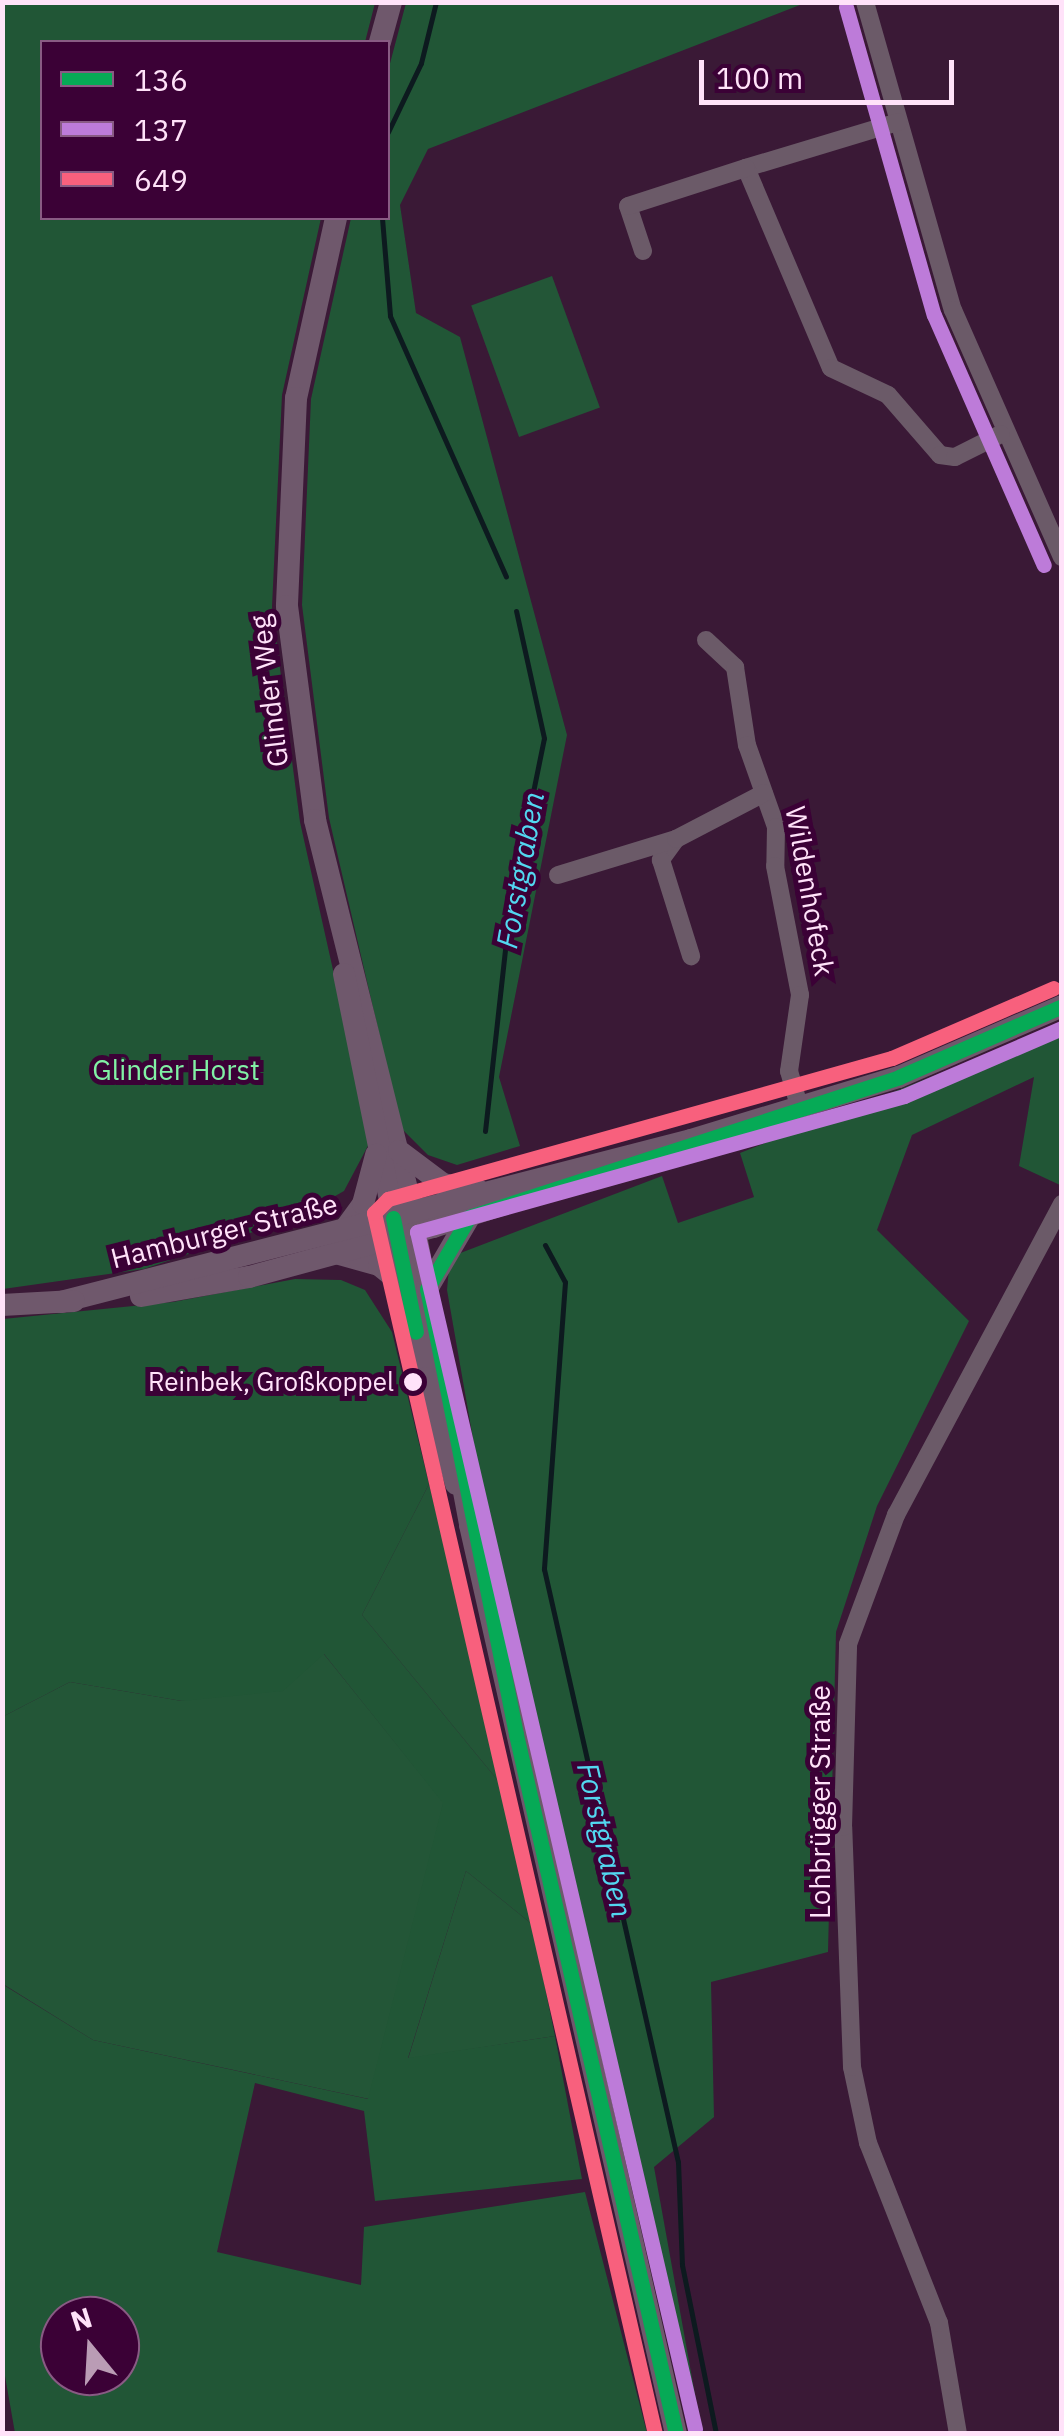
<!DOCTYPE html>
<html>
<head>
<meta charset="utf-8">
<style>
	body { margin:0 }
	#map { position:relative; width:1064px; height:2436px; overflow:hidden; background:#3a1936; font-family:"IBM Plex Sans",sans-serif }
	div>[style] { position:absolute }
	.green>* { inset:0; background:#235637; transform-origin:0 0 }
	.forest>* { inset:0; background:#215636 }
	.stream>* { height:5px; margin:-2.5px; padding:0 2.5px; transform-origin:2.5px; border-radius:2.5px; background:#0d1a1f }
	.minor>* { height:18px; margin:-9px; padding:0 9px; transform-origin:9px; border-radius:9px; background:#6b5a68 }
	.major>* { height:22px; margin:-11px; padding:0 11px; transform-origin:11px; border-radius:11px; background:#6f586c }
	.bus-1>* { height:15px; margin:-7.5px; padding:0 7.5px; transform-origin:7.5px; border-radius:7.5px; background:#06aa56 }
	.bus-2>* { height:15px; margin:-7.5px; padding:0 7.5px; transform-origin:7.5px; border-radius:7.5px; background:#bd7bd9 }
	.bus-3>* { height:15px; margin:-7.5px; padding:0 7.5px; transform-origin:7.5px; border-radius:7.5px; background:#f8607d }
	.dots>* { width:28px; height:28px; translate:-50% -50%; box-sizing:border-box; border:5px solid #3b0136; border-radius:50% }
	span { translate:-50% -50%; white-space:nowrap; text-align:center; line-height:1.15; -webkit-text-stroke:10px #3b0136; paint-order:stroke }
	.bus-label { font-size:26px; color:#ffe2f9 }
	.right { translate:-100% -50%; text-align:right }
	.street-label { font-size:28px; color:#ffe2f9 }
	.park-label { font-size:28px; color:#81f1a5 }
	.water-label { font-size:30px; color:#52d7f0; font-style:italic }
	.frame { position:absolute; inset:0; border:5px solid #ffe2f9; pointer-events:none }
	.legend { position:absolute; left:40px; top:40px; width:350px; height:180px; box-sizing:border-box; background:#3b0136; border:2px solid #895b84; margin:0; padding:12px 18px; list-style:none; font-size:30px; color:#ffe2f9 }
	.legend li { display:flex; align-items:center; gap:20px; height:50px }
	.legend b { width:50px; border:2px solid #895b84 }
	.north { position:absolute; left:40px; top:2296px; width:100px; height:100px; box-sizing:border-box; background:#3b0136; border:2px solid #895b84; border-radius:50%; rotate:342deg; font-size:28px; font-weight:700; line-height:40px; text-align:center; color:#ffe2f9 }
	.north::after { content:''; display:block; margin:auto; width:35px; height:45px; background:#ba9cb5; clip-path:polygon(50% 0,100% 100%,50% 72%,0 100%) }
	.scale { position:absolute; left:699px; top:60px; width:255px; height:45px; box-sizing:border-box; border:5px solid #ffe2f9; border-top:0; padding-left:12px; font-size:30px; line-height:35px; white-space:nowrap; color:#ffe2f9; -webkit-text-stroke:8px #3b0136; paint-order:stroke }
</style>
</head>
<body>
<div id="map">
	<div class="green">
		<i style="left:552px;top:276px;width:140px;height:86px;rotate:70deg"></i>
		<i style="clip-path:polygon(429px 1484px,504px 1788px,362px 1615px)"></i>
		<i style="clip-path:polygon(323px 1653px,444px 1803px,369px 2099px,93px 2040px,3px 1984px,2px 1717px,70px 1682px,182px 1701px)"></i>
		<i style="clip-path:polygon(466px 1871px,532px 1924px,555px 2036px,408px 2059px)"></i>
	</div>
	<div class="forest">
		<i style="clip-path:polygon(3px 3px,375px 3px,365px 42px,42px 42px,42px 218px,321px 218px,282px 395px,272px 607px,300px 822px,371px 1140px,344px 1191px,300px 1216px,144px 1269px,3px 1289px)"></i>
		<i style="clip-path:polygon(406px 3px,805px 3px,428px 149px,400px 205px,416px 313px,460px 337px,567px 735px,499px 1077px,520px 1146px,457px 1165px,428px 1155px,401px 1128px,329px 818px,302px 605px,311px 399px,351px 218px,388px 218px,388px 71px)"></i>
		<i style="clip-path:polygon(1061px 1025px,1060px 1185px,1019px 1166px,1034px 1077px,912px 1135px,877px 1230px,969px 1321px,877px 1506px,836px 1632px,828px 1952px,711px 1982px,714px 2117px,654px 2167px,702px 2433px,690px 2433px,486px 1513px,447px 1290px,450px 1257px,662px 1176px,678px 1223px,754px 1197px,740px 1153px)"></i>
		<i style="clip-path:polygon(evenodd,295px 1279px,341px 1280px,365px 1290px,392px 1332px,429px 1484px,362px 1615px,504px 1788px,532px 1924px,466px 1871px,408px 2058px,555px 2036px,582px 2179px,375px 2201px,364px 2111px,255px 2083px,217px 2252px,361px 2285px,364px 2227px,585px 2192px,647px 2433px,15px 2433px,2px 2359px,2px 1984px,93px 2040px,368px 2099px,443px 1803px,324px 1654px,283px 1691px,182px 1701px,70px 1682px,2px 1717px,3px 1319px,173px 1302px,295px 1279px,60px 2316px,120px 2316px,120px 2376px,60px 2376px,60px 2316px)"></i>
	</div>
	<div class="stream">
		<i style="left:388px;top:132px;width:76px;rotate:-64.4deg"></i>
		<i style="left:421px;top:63px;width:63px;rotate:-76.2deg"></i>
		<i style="left:382px;top:218px;width:98px;rotate:85.3deg"></i>
		<i style="left:390px;top:316px;width:285px;rotate:66deg"></i>
		<i style="left:485px;top:1131px;width:227px;rotate:-83.7deg"></i>
		<i style="left:510px;top:905px;width:170px;rotate:-78.5deg"></i>
		<i style="left:544px;top:738px;width:130px;rotate:-102.4deg"></i>
		<i style="left:545px;top:1245px;width:42px;rotate:61.6deg"></i>
		<i style="left:565px;top:1282px;width:288px;rotate:94.2deg"></i>
		<i style="left:544px;top:1569px;width:608px;rotate:77.27deg"></i>
		<i style="left:678px;top:2162px;width:103px;rotate:87.8deg"></i>
		<i style="left:682px;top:2265px;width:172px;rotate:78.6deg"></i>
	</div>
	<div class="minor">
		<i style="left:865px;top:2px;width:320px;rotate:74.1deg"></i>
		<i style="left:953px;top:310px;width:270px;rotate:66.2deg"></i>
		<i style="left:898px;top:122px;width:159px;rotate:163.2deg"></i>
		<i style="left:746px;top:168px;width:217px;rotate:67deg"></i>
		<i style="left:831px;top:368px;width:63px;rotate:25.3deg"></i>
		<i style="left:888px;top:395px;width:79px;rotate:49.1deg"></i>
		<i style="left:940px;top:455px;width:15px;rotate:8deg"></i>
		<i style="left:955px;top:457px;width:51px;rotate:-26.6deg"></i>
		<i style="left:643px;top:251px;width:47px;rotate:-108.4deg"></i>
		<i style="left:628px;top:206px;width:124px;rotate:-17.9deg"></i>
		<i style="left:706px;top:640px;width:40px;rotate:43deg"></i>
		<i style="left:735px;top:667px;width:79px;rotate:81.3deg"></i>
		<i style="left:747px;top:745px;width:87px;rotate:70.5deg"></i>
		<i style="left:776px;top:827px;width:39px;rotate:91deg"></i>
		<i style="left:775px;top:866px;width:131px;rotate:79deg"></i>
		<i style="left:800px;top:995px;width:77px;rotate:98.2deg"></i>
		<i style="left:789px;top:1071px;width:36px;rotate:74deg"></i>
		<i style="left:676px;top:839px;width:26px;rotate:126deg"></i>
		<i style="left:661px;top:860px;width:101px;rotate:72.6deg"></i>
		<i style="left:558px;top:875px;width:123px;rotate:-17deg"></i>
		<i style="left:676px;top:839px;width:99px;rotate:-27.6deg"></i>
		<i style="left:958px;top:2434px;width:113px;rotate:-99.7deg"></i>
		<i style="left:939px;top:2323px;width:193px;rotate:-111.5deg"></i>
		<i style="left:868px;top:2143px;width:78px;rotate:-101.9deg"></i>
		<i style="left:852px;top:2067px;width:240px;rotate:-92.1deg"></i>
		<i style="left:843px;top:1827px;width:183px;rotate:-88.4deg"></i>
		<i style="left:848px;top:1644px;width:138px;rotate:-69.6deg"></i>
		<i style="left:896px;top:1515px;width:353px;rotate:-61.9deg"></i>
	</div>
	<div class="major">
		<i style="left:380px;top:42px;width:41px;rotate:-74.6deg"></i>
		<i style="left:336px;top:218px;width:184px;rotate:102.5deg"></i>
		<i style="left:296px;top:398px;width:208px;rotate:92.5deg"></i>
		<i style="left:287px;top:606px;width:216px;rotate:82.5deg"></i>
		<i style="left:315px;top:820px;width:390px;rotate:76deg"></i>
		<i style="left:409px;top:1198px;width:333px;rotate:79.4deg"></i>
		<i style="left:470px;top:1525px;width:932px;rotate:77.23deg"></i>
		<i style="left:344px;top:974px;width:412px;rotate:78.5deg"></i>
		<i style="left:426px;top:1378px;width:110px;rotate:74.2deg"></i>
		<i style="left:399px;top:1151px;width:55px;rotate:36.9deg"></i>
		<i style="left:443px;top:1184px;width:36px;rotate:10deg"></i>
		<i style="left:342px;top:1233px;width:36px;rotate:-54deg"></i>
		<i style="left:363px;top:1204px;width:51px;rotate:-75.1deg"></i>
		<i style="left:339px;top:1254px;width:41px;rotate:15.4deg"></i>
		<i style="left:379px;top:1265px;width:35px;rotate:39deg"></i>
		<i style="left:427px;top:1289px;width:83px;rotate:-59.7deg"></i>
		<i style="left:141px;top:1296px;width:110px;rotate:-10deg"></i>
		<i style="left:249px;top:1277px;width:191px;rotate:-15.2deg"></i>
		<i style="left:433px;top:1227px;width:251px;rotate:-17.9deg"></i>
		<i style="left:61px;top:1302px;width:650px;rotate:-14.42deg"></i>
		<i style="left:691px;top:1140px;width:217px;rotate:-16.9deg"></i>
		<i style="left:899px;top:1077px;width:178px;rotate:-23.5deg"></i>
		<i style="left:2px;top:1305px;width:72px;rotate:-3.2deg"></i>
	</div>
	<div class="bus-1">
		<i style="left:393px;top:1218px;width:116px;rotate:78.6deg"></i>
		<i style="left:676px;top:2434px;width:718px;rotate:-102.88deg"></i>
		<i style="left:516px;top:1734px;width:454px;rotate:-101.3deg"></i>
		<i style="left:427px;top:1289px;width:83px;rotate:-59.7deg"></i>
		<i style="left:469px;top:1217px;width:452px;rotate:-18deg"></i>
		<i style="left:899px;top:1077px;width:178px;rotate:-23.5deg"></i>
	</div>
	<div class="bus-2">
		<i style="left:846px;top:7px;width:320px;rotate:74.1deg"></i>
		<i style="left:934px;top:315px;width:273px;rotate:66.3deg"></i>
		<i style="left:695px;top:2429px;width:1229px;rotate:-103.07deg"></i>
		<i style="left:417px;top:1232px;width:506px;rotate:-15.6deg"></i>
		<i style="left:904px;top:1096px;width:172px;rotate:-23.3deg"></i>
	</div>
	<div class="bus-3">
		<i style="left:655px;top:2434px;width:1253px;rotate:-102.96deg"></i>
		<i style="left:374px;top:1213px;width:20px;rotate:-45deg"></i>
		<i style="left:388px;top:1199px;width:523px;rotate:-15.63deg"></i>
		<i style="left:892px;top:1058px;width:176px;rotate:-23.4deg"></i>
	</div>
	<div class="dots">
		<i style="left:413px;top:1382px;background:#ffe2f9"></i>
	</div>
	<div class="bus-label">
		<span class="right" style="left:394px;top:1382px">Reinbek, Großkoppel</span>
	</div>
	<div class="street-label">
		<span style="left:269px;top:691px;rotate:-97deg">Glinder Weg</span>
		<span style="left:810px;top:891px;rotate:80deg">Wildenhofeck</span>
		<span style="left:224px;top:1231px;rotate:-14deg">Hamburger Straße</span>
		<span style="left:820px;top:1802px;rotate:-90deg">Lohbrügger Straße</span>
	</div>
	<div class="park-label">
		<span style="left:176px;top:1070px">Glinder Horst</span>
	</div>
	<div class="water-label">
		<span style="left:520px;top:870px;rotate:-80deg">Forstgraben</span>
		<span style="left:605px;top:1840px;rotate:77deg">Forstgraben</span>
	</div>
	<div class="frame"></div>
	<ul class="legend">
	<li><b style="height:12px;background:#06aa56"></b>136</li>
	<li><b style="height:12px;background:#bd7bd9"></b>137</li>
	<li><b style="height:12px;background:#f8607d"></b>649</li>
	</ul>
	<div class="north">N</div>
	<div class="scale">100 m</div>
</div>
</body>
</html>
